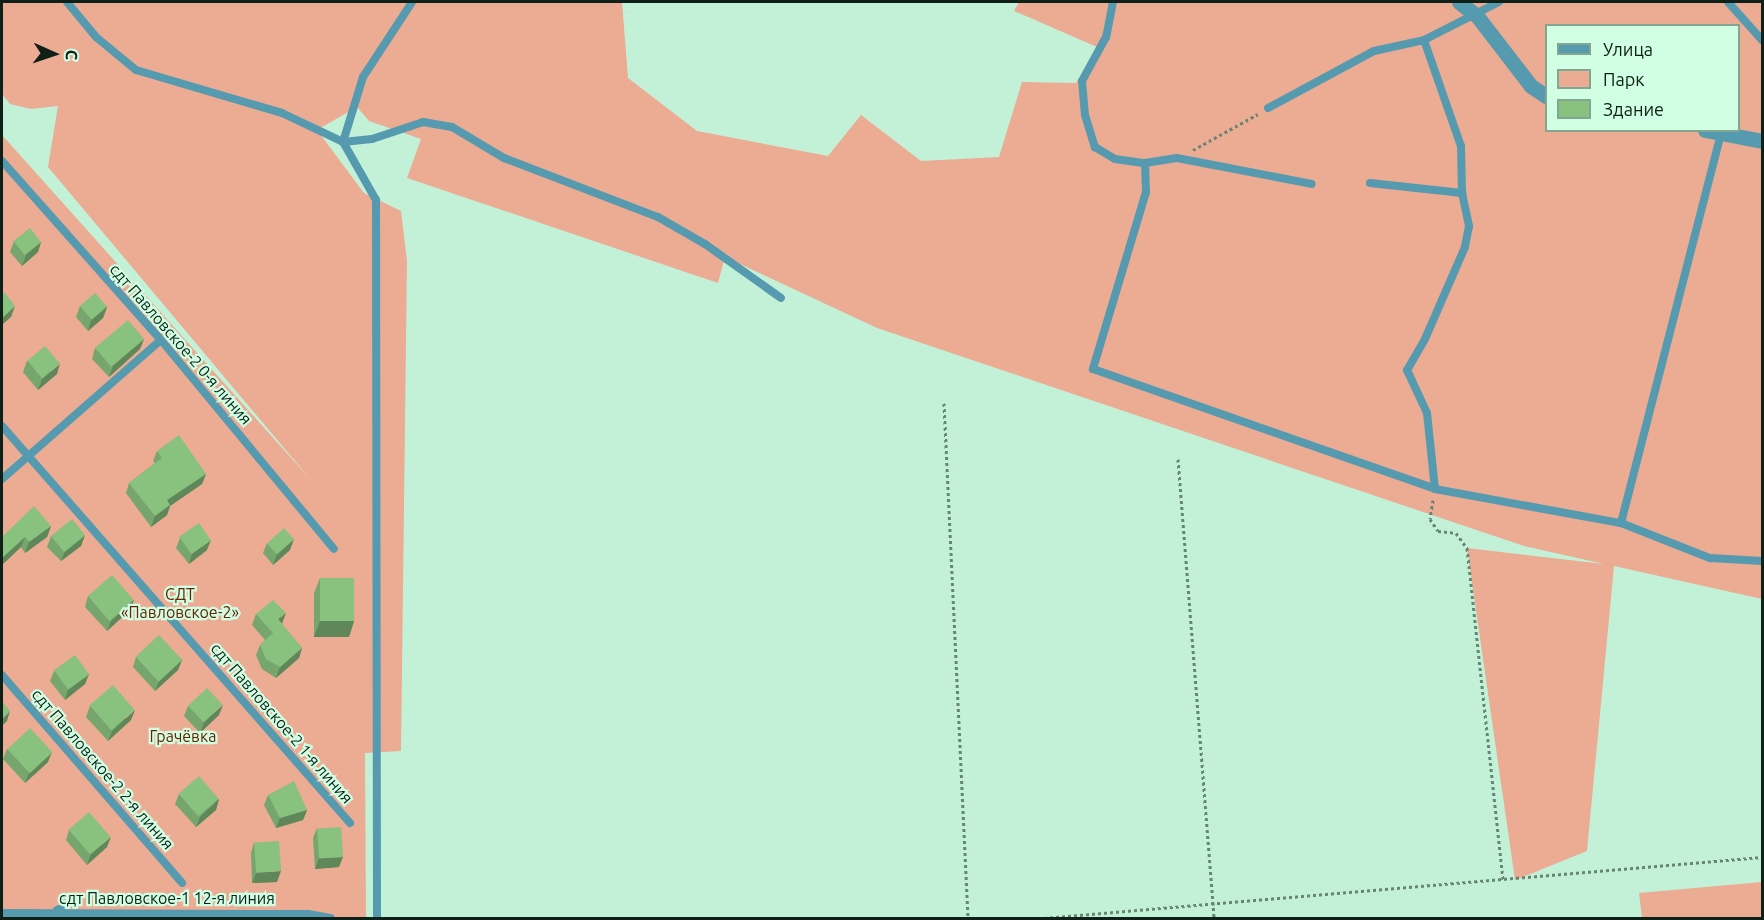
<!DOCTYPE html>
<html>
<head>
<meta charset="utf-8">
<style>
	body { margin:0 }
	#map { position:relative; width:1764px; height:920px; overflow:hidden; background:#c3f1d7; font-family:Ubuntu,sans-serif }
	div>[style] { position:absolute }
	.green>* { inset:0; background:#ecab93 }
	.path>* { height:3px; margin-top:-1.5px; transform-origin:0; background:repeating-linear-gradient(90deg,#668675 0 3px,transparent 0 6px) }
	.service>* { height:8px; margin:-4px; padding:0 4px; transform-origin:4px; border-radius:4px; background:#569aaf }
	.minor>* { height:15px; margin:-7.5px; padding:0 7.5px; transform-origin:7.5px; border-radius:7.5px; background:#569aaf }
	.wall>* { inset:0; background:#76a66d }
	.shaded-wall>* { inset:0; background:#608759 }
	.building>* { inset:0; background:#89c17f; transform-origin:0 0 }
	span { translate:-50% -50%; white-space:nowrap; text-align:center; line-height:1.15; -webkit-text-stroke:4.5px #d0ffe4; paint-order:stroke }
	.street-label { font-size:16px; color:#0e2017 }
	.park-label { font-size:16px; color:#6a2200 }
	.frame { position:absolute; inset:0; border:3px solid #0e2017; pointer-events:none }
	.legend { position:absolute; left:1545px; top:24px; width:195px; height:108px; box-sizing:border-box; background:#d0ffe4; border:2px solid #82a692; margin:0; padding:8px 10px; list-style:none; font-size:18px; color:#0e2017 }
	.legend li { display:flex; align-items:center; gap:12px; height:30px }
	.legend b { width:30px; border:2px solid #82a692 }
	.north { position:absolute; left:24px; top:24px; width:60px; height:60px; -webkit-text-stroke:4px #d0ffe4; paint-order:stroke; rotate:93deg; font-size:16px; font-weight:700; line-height:24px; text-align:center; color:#0e2017 }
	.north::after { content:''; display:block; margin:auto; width:21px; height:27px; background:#0e2017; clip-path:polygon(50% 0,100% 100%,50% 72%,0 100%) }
</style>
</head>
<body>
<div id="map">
	<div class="green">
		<i style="clip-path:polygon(evenodd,2px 2px,622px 2px,628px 78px,697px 131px,828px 156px,861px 115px,921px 161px,999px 157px,1022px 82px,1076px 83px,1097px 47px,1014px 11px,1019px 2px,1762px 2px,1762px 599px,1614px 566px,1587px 851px,1515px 880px,1467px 548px,1604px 564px,1524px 546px,877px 328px,725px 257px,718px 283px,407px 178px,421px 139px,369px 121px,357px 107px,317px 130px,364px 193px,401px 211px,407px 261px,401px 751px,365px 753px,366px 918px,2px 918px,2px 135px,310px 479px,48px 167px,58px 106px,31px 109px,10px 104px,2px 94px,2px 2px,1546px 26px,1738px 26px,1738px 130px,1546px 130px,1546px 26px)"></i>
		<i style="clip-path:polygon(1762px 882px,1762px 918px,1642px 918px,1639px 893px)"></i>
	</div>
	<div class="path">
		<i style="left:1193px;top:150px;width:74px;rotate:-29deg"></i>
		<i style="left:944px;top:403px;width:516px;rotate:87.33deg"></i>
		<i style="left:1178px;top:459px;width:460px;rotate:85.5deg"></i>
		<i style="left:1433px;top:500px;width:19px;rotate:99deg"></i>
		<i style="left:1430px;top:519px;width:14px;rotate:56deg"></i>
		<i style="left:1438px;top:531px;width:18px;rotate:6deg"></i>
		<i style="left:1456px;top:533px;width:19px;rotate:54deg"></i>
		<i style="left:1467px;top:548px;width:334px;rotate:83.8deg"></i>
		<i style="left:1044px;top:918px;width:721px;rotate:-4.86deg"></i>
	</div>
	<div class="service">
		<i style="left:67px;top:2px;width:45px;rotate:50.4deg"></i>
		<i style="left:96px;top:37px;width:52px;rotate:39.5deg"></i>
		<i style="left:136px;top:70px;width:152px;rotate:16.4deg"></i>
		<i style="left:282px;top:113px;width:68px;rotate:25.4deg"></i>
		<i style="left:343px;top:142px;width:29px;rotate:-6deg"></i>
		<i style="left:372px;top:139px;width:54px;rotate:-18.4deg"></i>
		<i style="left:423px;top:122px;width:29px;rotate:10deg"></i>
		<i style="left:452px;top:127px;width:61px;rotate:30.8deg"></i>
		<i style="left:504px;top:158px;width:165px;rotate:21deg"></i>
		<i style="left:658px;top:217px;width:54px;rotate:29.9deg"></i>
		<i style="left:705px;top:244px;width:93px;rotate:35.4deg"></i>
		<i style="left:1113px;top:2px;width:36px;rotate:101deg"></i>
		<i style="left:1106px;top:37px;width:50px;rotate:118.6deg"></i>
		<i style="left:1082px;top:81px;width:34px;rotate:85deg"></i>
		<i style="left:1085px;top:115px;width:34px;rotate:73deg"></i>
		<i style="left:1095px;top:147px;width:23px;rotate:31deg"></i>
		<i style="left:1115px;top:159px;width:30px;rotate:8deg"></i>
		<i style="left:1145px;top:163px;width:32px;rotate:-9deg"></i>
		<i style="left:1177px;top:158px;width:137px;rotate:10.9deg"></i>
		<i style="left:1728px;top:2px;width:51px;rotate:48.2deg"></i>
		<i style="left:1424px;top:40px;width:112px;rotate:70.8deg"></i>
		<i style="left:1461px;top:146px;width:47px;rotate:88.8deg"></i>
		<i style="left:1462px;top:193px;width:34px;rotate:78deg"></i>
		<i style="left:1469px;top:226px;width:21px;rotate:101deg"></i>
		<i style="left:1465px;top:247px;width:100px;rotate:113.5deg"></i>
		<i style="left:1425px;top:339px;width:36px;rotate:120deg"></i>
		<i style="left:1407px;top:370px;width:47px;rotate:65.1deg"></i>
		<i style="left:1427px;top:413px;width:76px;rotate:84deg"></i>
		<i style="left:1268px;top:108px;width:120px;rotate:-28.3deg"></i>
		<i style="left:1374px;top:51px;width:51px;rotate:-12.4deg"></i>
		<i style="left:1424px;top:40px;width:84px;rotate:-26.9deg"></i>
		<i style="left:2px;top:161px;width:239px;rotate:48.4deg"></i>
		<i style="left:161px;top:340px;width:271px;rotate:50.4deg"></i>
		<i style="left:1145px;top:163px;width:29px;rotate:88deg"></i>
		<i style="left:1146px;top:192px;width:185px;rotate:106.7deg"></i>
		<i style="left:1093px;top:369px;width:362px;rotate:19.3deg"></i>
		<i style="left:1435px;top:489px;width:189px;rotate:10.4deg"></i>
		<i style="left:1621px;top:523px;width:96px;rotate:21.5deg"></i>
		<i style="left:1710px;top:558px;width:52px;rotate:3.3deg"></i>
		<i style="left:1370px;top:183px;width:93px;rotate:6.2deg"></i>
		<i style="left:2px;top:426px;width:528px;rotate:48.76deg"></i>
		<i style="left:2px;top:479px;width:211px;rotate:-41.2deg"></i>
		<i style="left:1621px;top:523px;width:402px;rotate:-75.6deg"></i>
		<i style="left:2px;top:675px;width:275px;rotate:49.1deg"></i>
		<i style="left:2px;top:913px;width:306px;rotate:0.2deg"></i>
		<i style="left:308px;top:914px;width:23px;rotate:10deg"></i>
		<i style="left:377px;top:918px;width:718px;rotate:-90.08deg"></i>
		<i style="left:376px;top:200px;width:67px;rotate:-119.6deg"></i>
		<i style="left:343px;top:142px;width:68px;rotate:-72.9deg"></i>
		<i style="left:363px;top:77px;width:90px;rotate:-56.8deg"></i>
	</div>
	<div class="minor">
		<i style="left:1459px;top:2px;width:23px;rotate:38deg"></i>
		<i style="left:1477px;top:16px;width:88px;rotate:52.4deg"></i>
		<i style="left:1531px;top:86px;width:18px;rotate:34deg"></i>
		<i style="left:1705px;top:130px;width:58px;rotate:10.9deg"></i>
		<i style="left:59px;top:918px;width:6px;rotate:-90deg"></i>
	</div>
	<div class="wall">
		<i style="clip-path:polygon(14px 241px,41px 242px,38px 252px,22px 266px,10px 252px)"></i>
		<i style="clip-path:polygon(80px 306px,107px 307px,103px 318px,88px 331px,76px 317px)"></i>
		<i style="clip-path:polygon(144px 339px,140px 349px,109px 377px,92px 359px,95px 348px)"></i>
		<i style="clip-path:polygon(27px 361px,57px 374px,38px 390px,23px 372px)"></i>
		<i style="clip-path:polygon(157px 451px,206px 474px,202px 484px,170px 506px,167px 515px,151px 527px,126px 493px,129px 483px,155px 463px,153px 461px)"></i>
		<i style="clip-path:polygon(51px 526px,47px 537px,25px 553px,21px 547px,2px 565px,2px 537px)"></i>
		<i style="clip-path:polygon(85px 535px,81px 546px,61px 561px,47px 547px,51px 536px)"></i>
		<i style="clip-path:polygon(180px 538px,207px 550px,189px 564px,176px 548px)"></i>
		<i style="clip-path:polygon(267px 543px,290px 550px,273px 565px,263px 553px)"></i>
		<i style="clip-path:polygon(320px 578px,354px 621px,349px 637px,314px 637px,314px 593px)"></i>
		<i style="clip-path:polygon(88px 596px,134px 600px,130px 610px,107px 631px,85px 607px)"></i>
		<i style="clip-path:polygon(256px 614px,282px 624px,302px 648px,299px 658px,276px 678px,262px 669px,256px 655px,260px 645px,265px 640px,252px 625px)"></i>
		<i style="clip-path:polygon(136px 657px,182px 660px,178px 670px,155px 691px,133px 667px)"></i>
		<i style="clip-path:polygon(54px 671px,89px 674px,85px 684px,65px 700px,50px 681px)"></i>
		<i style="clip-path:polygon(90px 706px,131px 720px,108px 741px,86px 717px)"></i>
		<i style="clip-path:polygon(188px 706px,219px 715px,200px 733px,184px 716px)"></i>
		<i style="clip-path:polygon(7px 749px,48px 762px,25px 783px,3px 759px)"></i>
		<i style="clip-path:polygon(179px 794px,219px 799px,216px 810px,196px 827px,175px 804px)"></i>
		<i style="clip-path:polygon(268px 795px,307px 810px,303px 820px,276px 828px,264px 805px)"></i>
		<i style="clip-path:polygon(317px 828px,339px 867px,315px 869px,313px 838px)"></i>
		<i style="clip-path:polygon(69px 830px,107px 847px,87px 865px,66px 840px)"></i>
		<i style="clip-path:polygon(254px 842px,277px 882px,252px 883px,251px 853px)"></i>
	</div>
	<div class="shaded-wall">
		<i style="clip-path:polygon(41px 242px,38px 252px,22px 266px,26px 255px)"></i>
		<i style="clip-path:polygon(15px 306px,11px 317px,2px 325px,2px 318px)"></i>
		<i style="clip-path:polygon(107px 307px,103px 318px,88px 331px,91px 320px)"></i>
		<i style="clip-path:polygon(144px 339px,140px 349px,109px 377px,113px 366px)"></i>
		<i style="clip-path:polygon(60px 364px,57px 374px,38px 390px,42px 379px)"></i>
		<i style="clip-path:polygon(206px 474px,202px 484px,170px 506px,167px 515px,151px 527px,155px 516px,167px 500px)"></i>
		<i style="clip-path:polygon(51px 526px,47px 537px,25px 553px,29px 542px)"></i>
		<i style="clip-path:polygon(85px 535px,81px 546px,61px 561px,65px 551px)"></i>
		<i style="clip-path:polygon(25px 537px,21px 547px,2px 565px,2px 558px)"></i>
		<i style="clip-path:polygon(294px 539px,290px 550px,273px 565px,277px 554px)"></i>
		<i style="clip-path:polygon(211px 540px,207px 550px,189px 564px,192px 554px)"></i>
		<i style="clip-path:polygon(134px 600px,130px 610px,107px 631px,111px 621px)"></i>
		<i style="clip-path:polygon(286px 613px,282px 624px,278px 619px)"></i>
		<i style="clip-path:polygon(320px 621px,354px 621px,349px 637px,314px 637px)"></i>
		<i style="clip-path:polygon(302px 648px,299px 658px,276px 678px,280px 667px)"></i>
		<i style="clip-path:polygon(182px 660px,178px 670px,155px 691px,159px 681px)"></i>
		<i style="clip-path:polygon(89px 674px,85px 684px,65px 700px,68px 689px)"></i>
		<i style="clip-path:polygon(223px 705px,219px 715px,200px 733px,204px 722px)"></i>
		<i style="clip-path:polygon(135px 710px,131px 720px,108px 741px,112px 731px)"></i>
		<i style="clip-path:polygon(10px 711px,7px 721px,2px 726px,2px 719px)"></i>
		<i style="clip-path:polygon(52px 752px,48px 762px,25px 783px,29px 773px)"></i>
		<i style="clip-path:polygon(219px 799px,216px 810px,196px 827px,200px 817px)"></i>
		<i style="clip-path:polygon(307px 810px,303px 820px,276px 828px,280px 818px)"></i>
		<i style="clip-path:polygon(111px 837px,107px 847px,87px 865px,91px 854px)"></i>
		<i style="clip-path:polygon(343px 857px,339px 867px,315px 869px,319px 858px)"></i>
		<i style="clip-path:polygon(281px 871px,277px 882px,252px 883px,256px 873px)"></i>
	</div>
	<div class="building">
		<i style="left:30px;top:228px;width:18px;height:21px;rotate:52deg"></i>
		<i style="clip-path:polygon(4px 292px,15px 306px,2px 318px,2px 294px)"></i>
		<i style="left:95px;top:293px;width:18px;height:20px;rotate:49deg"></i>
		<i style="left:128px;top:320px;width:25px;height:43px;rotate:50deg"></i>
		<i style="left:45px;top:346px;width:23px;height:23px;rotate:50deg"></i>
		<i style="clip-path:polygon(179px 435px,206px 474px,167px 500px,170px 505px,155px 516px,129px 483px,162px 458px,157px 451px)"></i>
		<i style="clip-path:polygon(34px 506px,51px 526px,29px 542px,25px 537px,2px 558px,2px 537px)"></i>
		<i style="left:72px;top:519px;width:21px;height:27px;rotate:51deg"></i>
		<i style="left:199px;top:523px;width:21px;height:24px;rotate:55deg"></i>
		<i style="left:284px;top:528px;width:15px;height:23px;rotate:48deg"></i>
		<i style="left:112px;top:575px;width:33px;height:32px;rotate:49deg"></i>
		<i style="left:320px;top:578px;width:34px;height:43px"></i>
		<i style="clip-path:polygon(273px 600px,286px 613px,278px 619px,302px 648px,280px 667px,266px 659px,260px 645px,273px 633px,256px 614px)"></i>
		<i style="left:159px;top:635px;width:34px;height:32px;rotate:47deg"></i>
		<i style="left:75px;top:655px;width:24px;height:26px;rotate:54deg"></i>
		<i style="left:113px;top:685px;width:33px;height:31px;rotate:49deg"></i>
		<i style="left:207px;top:688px;width:23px;height:26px;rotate:47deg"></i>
		<i style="clip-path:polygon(2px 701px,10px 711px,2px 719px)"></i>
		<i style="left:30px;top:728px;width:33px;height:31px;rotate:47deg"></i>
		<i style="left:199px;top:776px;width:30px;height:27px;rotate:49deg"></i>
		<i style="clip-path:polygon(294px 781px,307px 810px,280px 818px,268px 795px)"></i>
		<i style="left:89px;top:812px;width:33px;height:27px;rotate:49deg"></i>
		<i style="left:341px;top:827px;width:30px;height:24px;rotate:86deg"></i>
		<i style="left:279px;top:841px;width:30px;height:25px;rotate:86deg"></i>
	</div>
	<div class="street-label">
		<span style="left:181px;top:344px;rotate:49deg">сдт Павловское-2 0-я линия</span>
		<span style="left:282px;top:723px;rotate:49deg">сдт Павловское-2 1-я линия</span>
		<span style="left:103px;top:769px;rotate:49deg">сдт Павловское-2 2-я линия</span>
		<span style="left:167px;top:898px">сдт Павловское-1 12-я линия</span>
	</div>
	<div class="park-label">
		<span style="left:180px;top:603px">СДТ<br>«Павловское-2»</span>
		<span style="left:183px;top:736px">Грачёвка</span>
	</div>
	<div class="frame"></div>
	<ul class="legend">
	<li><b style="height:8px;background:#569aaf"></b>Улица</li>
	<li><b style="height:16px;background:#ecab93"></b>Парк</li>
	<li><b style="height:16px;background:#89c17f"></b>Здание</li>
	</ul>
	<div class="north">С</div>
</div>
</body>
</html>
